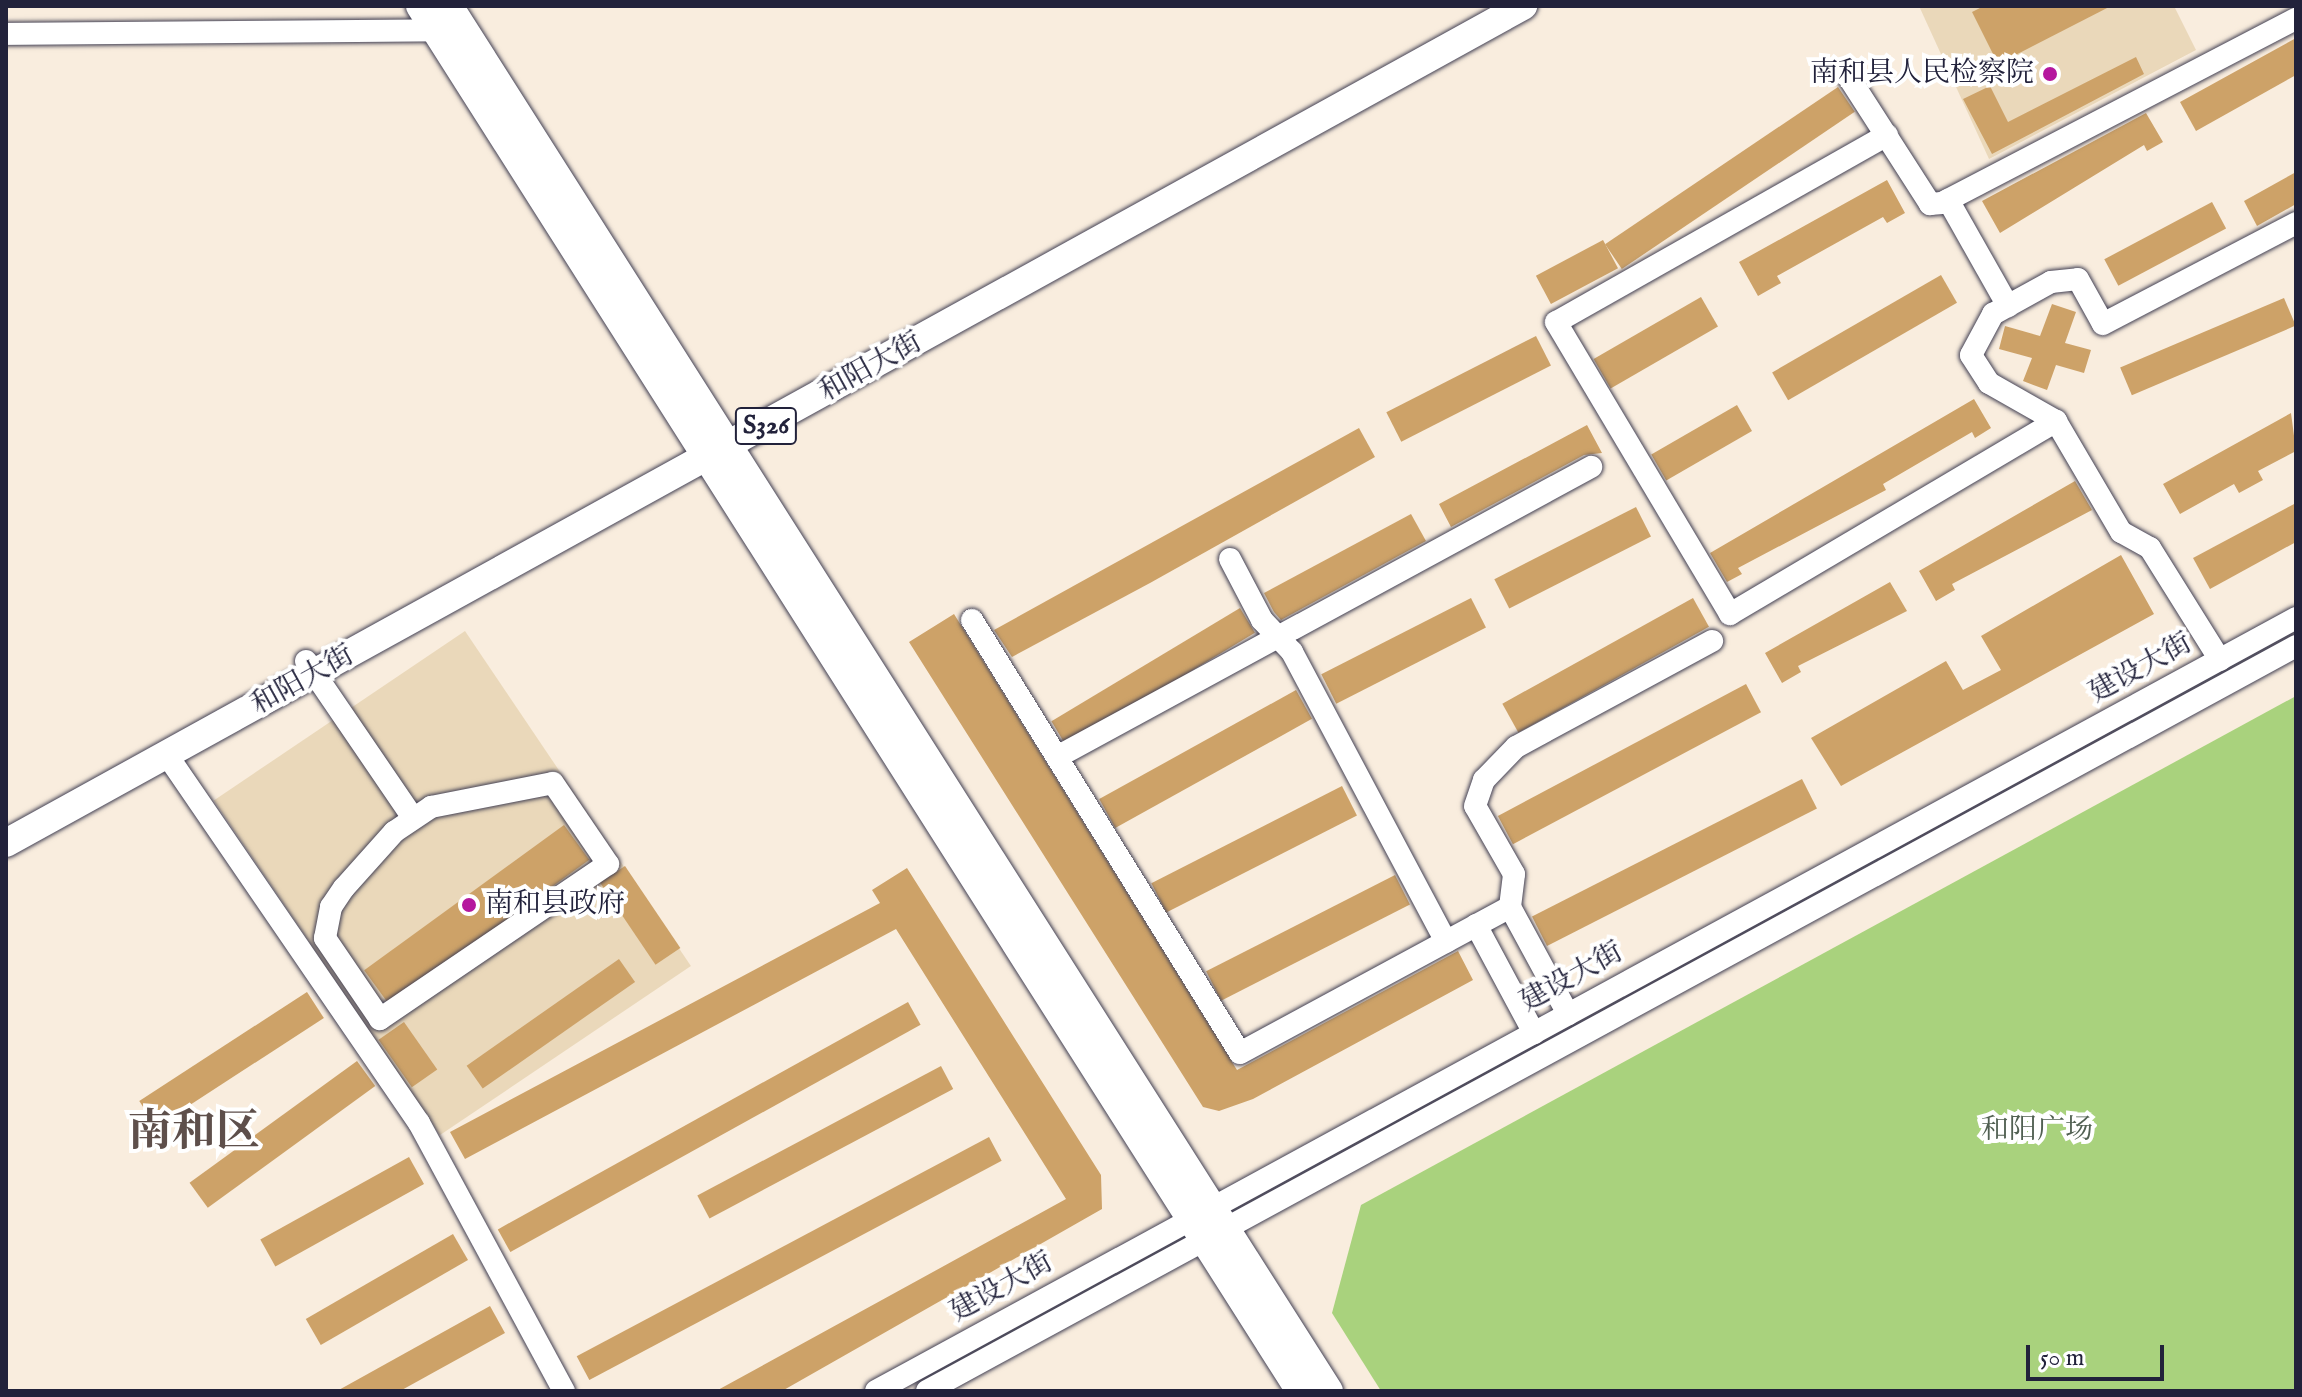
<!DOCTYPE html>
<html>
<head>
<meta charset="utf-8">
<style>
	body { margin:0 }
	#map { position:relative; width:2302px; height:1397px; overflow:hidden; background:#f9edde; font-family:"IM FELL English","Noto Serif SC",serif }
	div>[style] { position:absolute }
	.built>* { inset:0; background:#ead8ba; transform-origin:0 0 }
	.green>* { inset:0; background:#a9d27d }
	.building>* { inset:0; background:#cda268; transform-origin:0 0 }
	.roads { filter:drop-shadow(0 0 2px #424053) drop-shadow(0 0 2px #424053) }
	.minor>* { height:22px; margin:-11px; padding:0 11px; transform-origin:11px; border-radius:11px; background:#fff }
	.major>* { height:28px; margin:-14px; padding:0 14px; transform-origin:14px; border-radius:14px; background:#fff }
	.dots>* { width:22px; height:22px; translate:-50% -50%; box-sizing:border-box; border:4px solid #fff; border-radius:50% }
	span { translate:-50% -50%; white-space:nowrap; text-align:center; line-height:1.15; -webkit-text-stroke:8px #fff; paint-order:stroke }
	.shield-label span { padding:2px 6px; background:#fff; border:2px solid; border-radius:6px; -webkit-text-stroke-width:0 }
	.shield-label { font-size:26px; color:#22223b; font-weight:700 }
	.poi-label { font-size:28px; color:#22223b }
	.right { translate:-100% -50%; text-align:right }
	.left { translate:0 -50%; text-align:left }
	.street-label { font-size:28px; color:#22223b }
	.park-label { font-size:28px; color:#516052 }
	.town-label { font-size:44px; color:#5e4f4b; font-weight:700 }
	.frame { position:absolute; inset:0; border:8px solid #22223b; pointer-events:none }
	.scale { position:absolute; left:2026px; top:1345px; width:138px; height:36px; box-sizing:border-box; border:4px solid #22223b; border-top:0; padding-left:10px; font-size:24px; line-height:28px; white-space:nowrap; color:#22223b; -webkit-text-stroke:6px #fff; paint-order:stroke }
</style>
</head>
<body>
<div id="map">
	<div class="built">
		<i style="clip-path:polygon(1919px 6px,2174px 6px,2196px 50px,1989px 159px)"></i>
		<i style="left:465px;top:631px;width:404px;height:303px;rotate:56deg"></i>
	</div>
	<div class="green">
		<i style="clip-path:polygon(2296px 696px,2296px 1391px,1381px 1391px,1332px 1313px,1361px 1205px)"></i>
	</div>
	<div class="building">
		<i style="clip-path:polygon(1984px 6px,2111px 6px,1998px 64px,1972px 12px)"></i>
		<i style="clip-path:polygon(2296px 38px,2296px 75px,2196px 131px,2180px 102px)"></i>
		<i style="clip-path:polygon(2136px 57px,2144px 74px,1992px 154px,1963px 99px,1990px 86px,2008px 122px)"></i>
		<i style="left:1838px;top:87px;width:30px;height:281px;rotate:56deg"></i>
		<i style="clip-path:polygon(2146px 113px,2163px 142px,2147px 151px,2144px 145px,2000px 233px,1982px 201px)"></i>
		<i style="clip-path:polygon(2296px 172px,2296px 204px,2257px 226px,2244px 201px)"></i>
		<i style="clip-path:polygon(1887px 180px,1905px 213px,1887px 223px,1883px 217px,1777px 276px,1781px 283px,1758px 296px,1739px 262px)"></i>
		<i style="left:2212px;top:202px;width:30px;height:122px;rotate:62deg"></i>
		<i style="left:1603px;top:240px;width:32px;height:76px;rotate:62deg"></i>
		<i style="left:1941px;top:275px;width:32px;height:195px;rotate:60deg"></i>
		<i style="left:1701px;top:297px;width:34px;height:124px;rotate:60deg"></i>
		<i style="left:2284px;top:298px;width:30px;height:178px;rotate:67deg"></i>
		<i style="clip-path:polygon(2052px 304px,2076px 312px,2065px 343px,2091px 350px,2084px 373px,2056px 365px,2047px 390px,2023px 381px,2032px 358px,1999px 349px,2005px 326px,2040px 336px)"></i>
		<i style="left:1536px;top:336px;width:33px;height:168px;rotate:63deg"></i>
		<i style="clip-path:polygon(1974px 399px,1991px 428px,1975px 438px,1972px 432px,1883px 484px,1886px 490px,1738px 568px,1742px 574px,1727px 582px,1710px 553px)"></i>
		<i style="left:1737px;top:405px;width:30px;height:99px;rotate:60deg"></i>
		<i style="clip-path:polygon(2291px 413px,2296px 451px,2258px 471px,2263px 480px,2239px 493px,2234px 484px,2180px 514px,2163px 484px)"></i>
		<i style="clip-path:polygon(1587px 425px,1602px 453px,1584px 455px,1451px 527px,1439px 504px)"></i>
		<i style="clip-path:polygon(1359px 428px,1375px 457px,1150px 583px,1012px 657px,994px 630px)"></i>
		<i style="clip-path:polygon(2075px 481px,2092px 510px,1952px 584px,1955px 590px,1936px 601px,1919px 571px)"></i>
		<i style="clip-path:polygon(2296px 503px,2296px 542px,2210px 589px,2193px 558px)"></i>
		<i style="left:1636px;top:507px;width:33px;height:159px;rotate:63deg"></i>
		<i style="clip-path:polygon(1411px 514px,1426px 541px,1281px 620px,1274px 612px,1264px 593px)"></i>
		<i style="clip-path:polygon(2121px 555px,2154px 614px,1841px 786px,1811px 738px,1946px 661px,1963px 690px,2001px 670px,1981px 636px)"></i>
		<i style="clip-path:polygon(1890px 582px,1907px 611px,1798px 666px,1801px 672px,1782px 683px,1765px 653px)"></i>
		<i style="left:1471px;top:598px;width:33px;height:168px;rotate:63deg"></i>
		<i style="left:1693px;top:598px;width:33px;height:218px;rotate:61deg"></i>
		<i style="left:1240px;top:608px;width:29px;height:220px;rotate:59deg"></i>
		<i style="clip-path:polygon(954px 614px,1237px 1070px,1458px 951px,1473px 980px,1253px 1099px,1219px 1111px,1203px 1107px,909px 642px)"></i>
		<i style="left:1746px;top:684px;width:32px;height:281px;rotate:62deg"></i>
		<i style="left:1296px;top:690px;width:33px;height:225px;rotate:61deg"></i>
		<i style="left:1802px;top:779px;width:33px;height:303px;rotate:63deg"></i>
		<i style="left:1342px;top:786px;width:33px;height:214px;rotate:63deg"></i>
		<i style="left:564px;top:825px;width:43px;height:247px;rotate:54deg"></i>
		<i style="left:625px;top:866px;width:99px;height:30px;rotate:56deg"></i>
		<i style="clip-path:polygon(907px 868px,1101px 1175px,1102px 1209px,782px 1391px,716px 1391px,1066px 1199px,896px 929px,465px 1159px,450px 1132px,880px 903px,872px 890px)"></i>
		<i style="left:1395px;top:875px;width:33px;height:212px;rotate:63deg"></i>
		<i style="left:619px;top:959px;width:28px;height:186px;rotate:55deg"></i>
		<i style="left:307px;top:992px;width:31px;height:200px;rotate:57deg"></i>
		<i style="left:908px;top:1002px;width:26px;height:469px;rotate:61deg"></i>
		<i style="left:404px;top:1022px;width:58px;height:31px;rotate:55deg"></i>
		<i style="left:357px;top:1061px;width:31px;height:207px;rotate:54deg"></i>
		<i style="left:941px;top:1066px;width:26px;height:276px;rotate:62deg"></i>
		<i style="left:989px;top:1137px;width:27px;height:467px;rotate:62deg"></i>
		<i style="left:409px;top:1157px;width:31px;height:170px;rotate:61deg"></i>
		<i style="left:453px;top:1234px;width:30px;height:170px;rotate:60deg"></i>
		<i style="clip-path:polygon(490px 1306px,505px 1333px,400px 1391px,337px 1391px)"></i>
	</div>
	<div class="roads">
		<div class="minor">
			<i style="left:6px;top:34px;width:429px;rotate:-0.5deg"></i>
			<i style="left:1846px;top:73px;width:156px;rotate:57.3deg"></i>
			<i style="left:1930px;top:204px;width:12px;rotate:-5deg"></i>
			<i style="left:1942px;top:203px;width:399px;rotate:-27.5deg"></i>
			<i style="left:1887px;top:135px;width:380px;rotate:150.5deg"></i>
			<i style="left:1556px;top:322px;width:340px;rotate:59.2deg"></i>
			<i style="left:1730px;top:614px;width:379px;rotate:-30.6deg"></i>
			<i style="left:1948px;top:200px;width:122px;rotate:60.5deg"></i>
			<i style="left:1230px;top:559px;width:69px;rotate:62.3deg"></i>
			<i style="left:1262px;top:620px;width:44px;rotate:46.8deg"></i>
			<i style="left:1292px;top:652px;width:328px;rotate:62deg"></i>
			<i style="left:972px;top:620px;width:509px;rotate:58.25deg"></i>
			<i style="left:1240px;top:1053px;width:307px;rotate:-28.4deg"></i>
			<i style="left:1510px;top:907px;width:33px;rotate:-83deg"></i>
			<i style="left:1514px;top:874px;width:78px;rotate:-119.8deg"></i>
			<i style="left:1475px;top:806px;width:28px;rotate:-71deg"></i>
			<i style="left:1484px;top:780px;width:46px;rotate:-45.9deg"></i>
			<i style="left:1516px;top:747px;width:223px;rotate:-28.4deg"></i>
			<i style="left:2220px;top:660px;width:132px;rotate:-122deg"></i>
			<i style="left:2150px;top:548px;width:33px;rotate:-151deg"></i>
			<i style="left:2121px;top:532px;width:129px;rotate:-120.4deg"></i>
			<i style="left:2056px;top:421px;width:77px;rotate:-150.4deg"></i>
			<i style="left:1989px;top:383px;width:33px;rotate:-123deg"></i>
			<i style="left:1971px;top:355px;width:47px;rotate:-61.8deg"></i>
			<i style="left:1993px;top:314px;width:66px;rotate:-28.9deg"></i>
			<i style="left:2051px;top:282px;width:27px;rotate:-6deg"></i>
			<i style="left:2078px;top:279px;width:51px;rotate:60.9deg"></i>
			<i style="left:2103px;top:324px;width:218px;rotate:-27.6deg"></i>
			<i style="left:306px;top:661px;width:190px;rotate:55.7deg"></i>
			<i style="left:167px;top:755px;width:446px;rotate:55.6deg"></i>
			<i style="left:419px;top:1123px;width:305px;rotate:61.6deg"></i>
			<i style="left:1057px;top:757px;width:608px;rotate:-28.51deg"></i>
			<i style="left:553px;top:783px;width:98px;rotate:55.8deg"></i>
			<i style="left:608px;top:864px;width:276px;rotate:145.8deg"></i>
			<i style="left:380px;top:1019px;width:98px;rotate:-124.2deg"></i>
			<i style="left:325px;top:938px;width:32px;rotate:-79deg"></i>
			<i style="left:331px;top:907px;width:23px;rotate:-56deg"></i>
			<i style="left:344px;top:888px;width:75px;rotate:-48.2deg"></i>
			<i style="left:394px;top:832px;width:45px;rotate:-34deg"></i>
			<i style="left:431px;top:807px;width:124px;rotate:-11.1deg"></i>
			<i style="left:1510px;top:907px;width:122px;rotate:61.5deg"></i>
			<i style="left:1476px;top:925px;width:123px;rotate:61.8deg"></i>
			<i style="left:876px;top:1391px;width:1617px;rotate:-28.56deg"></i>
			<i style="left:927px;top:1391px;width:1559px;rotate:-28.55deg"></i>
		</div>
		<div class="major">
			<i style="left:420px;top:6px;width:1641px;rotate:57.57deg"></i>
			<i style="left:449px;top:6px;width:1641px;rotate:57.57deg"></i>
			<i style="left:6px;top:843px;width:1733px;rotate:-28.89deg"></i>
		</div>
	</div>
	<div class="dots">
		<i style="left:2050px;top:74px;background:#b5179e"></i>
		<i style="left:469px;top:905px;background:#b5179e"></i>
	</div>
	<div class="shield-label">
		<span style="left:766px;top:426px">S326</span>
	</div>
	<div class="poi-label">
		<span class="right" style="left:2034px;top:74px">南和县人民检察院</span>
		<span class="left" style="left:485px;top:905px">南和县政府</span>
	</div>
	<div class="street-label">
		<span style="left:871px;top:368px;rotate:-29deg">和阳大街</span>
		<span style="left:2141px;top:669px;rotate:-29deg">建设大街</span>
		<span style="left:303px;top:681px;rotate:-29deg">和阳大街</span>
		<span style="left:1572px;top:978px;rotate:-29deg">建设大街</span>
		<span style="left:1002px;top:1288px;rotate:-29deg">建设大街</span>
	</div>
	<div class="park-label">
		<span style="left:2037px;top:1131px">和阳广场</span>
	</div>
	<div class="town-label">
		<span style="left:194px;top:1133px">南和区</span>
	</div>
	<div class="frame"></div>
	<div class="scale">50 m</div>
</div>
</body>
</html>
